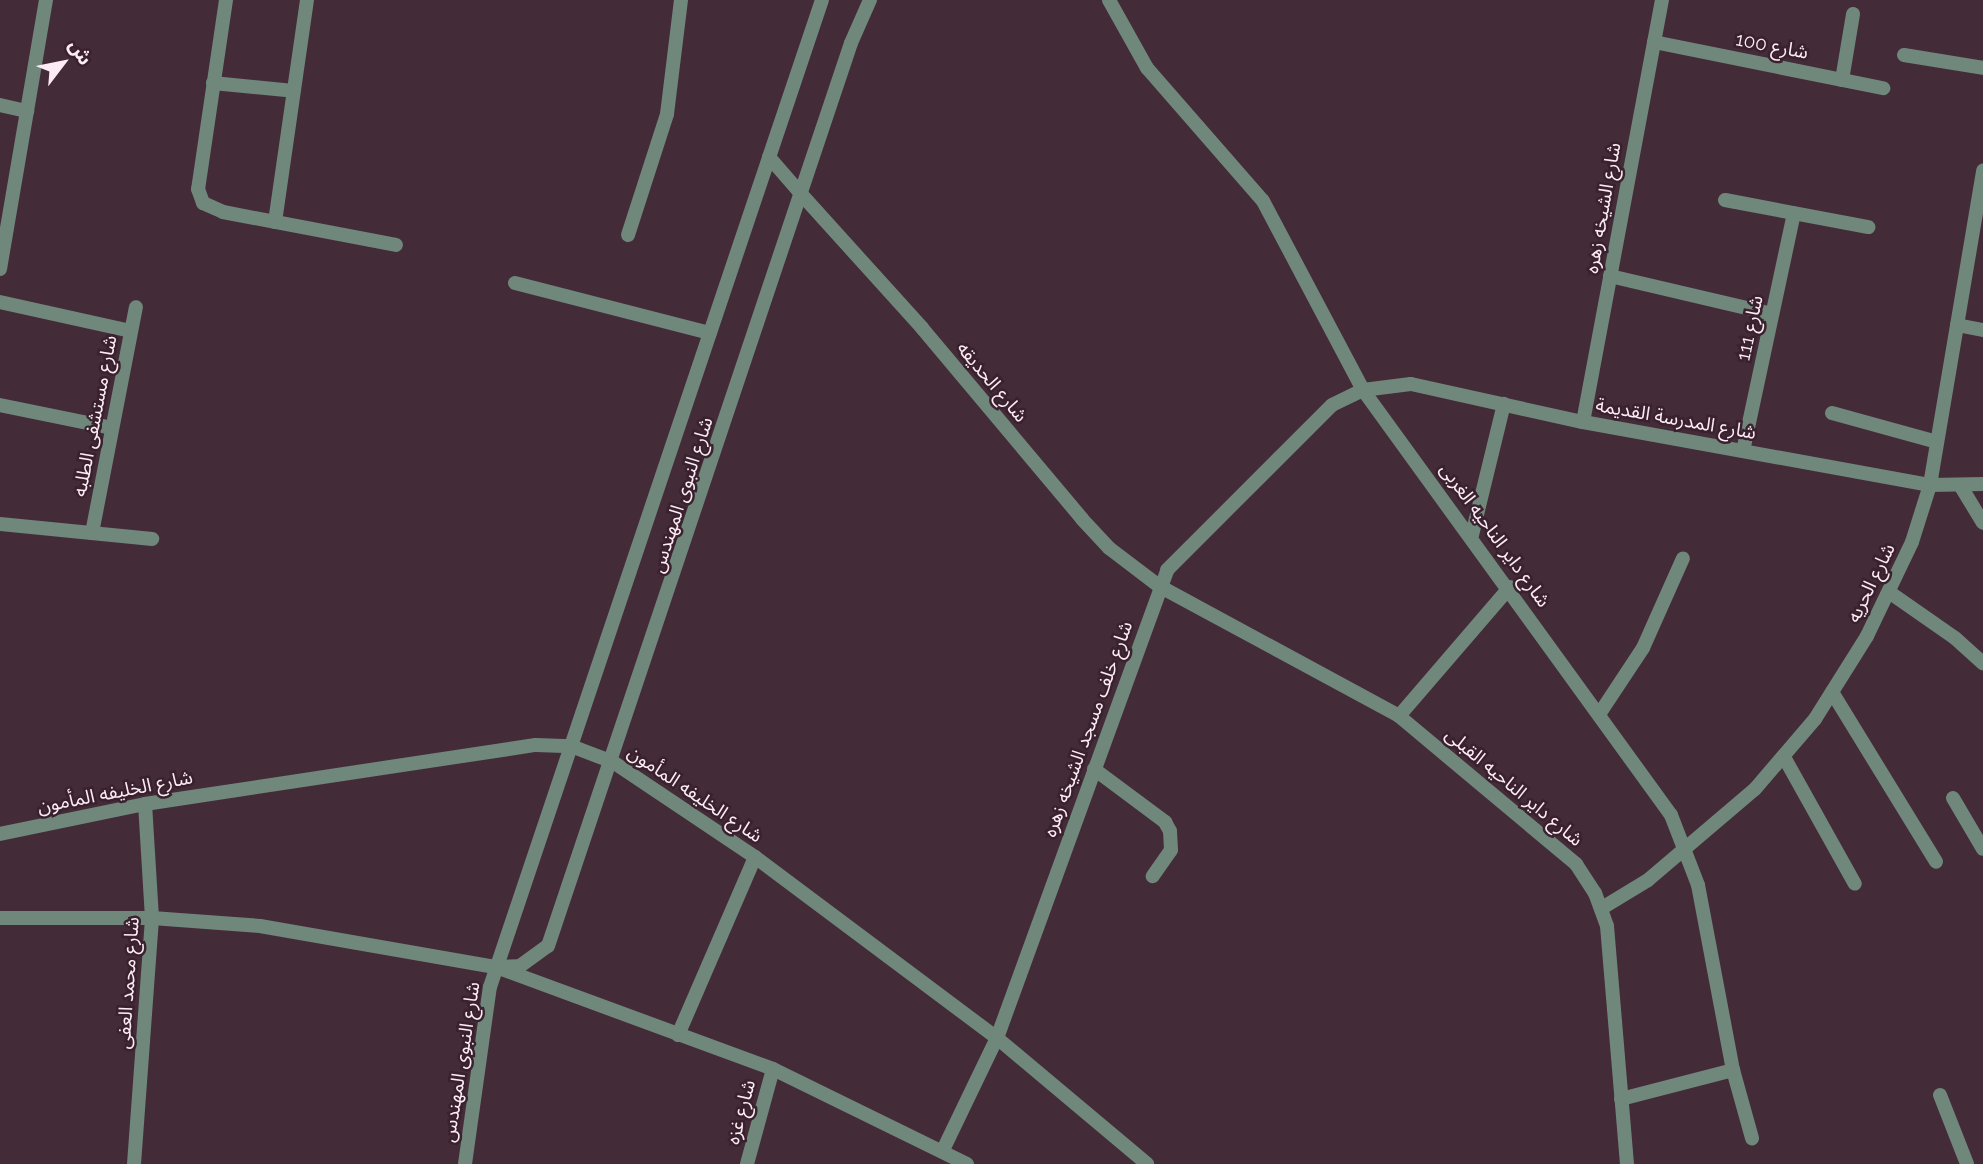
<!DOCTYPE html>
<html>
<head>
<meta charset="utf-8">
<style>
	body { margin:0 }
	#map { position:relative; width:1983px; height:1164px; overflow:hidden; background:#442b38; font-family:Raleway,"Noto Sans Arabic",sans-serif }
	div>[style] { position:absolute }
	.lane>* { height:14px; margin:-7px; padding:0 7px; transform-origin:7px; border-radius:7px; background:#70877b }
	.street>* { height:14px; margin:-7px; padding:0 7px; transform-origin:7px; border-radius:7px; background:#70877b }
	span { translate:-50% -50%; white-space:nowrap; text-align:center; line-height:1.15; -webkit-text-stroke:5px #39212e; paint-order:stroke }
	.street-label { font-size:19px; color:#fdecf5 }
	.north { position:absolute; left:28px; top:28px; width:70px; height:70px; -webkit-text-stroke:5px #39212e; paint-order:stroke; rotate:58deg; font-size:19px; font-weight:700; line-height:28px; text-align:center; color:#fdecf5 }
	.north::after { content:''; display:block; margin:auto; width:24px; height:32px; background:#fdecf5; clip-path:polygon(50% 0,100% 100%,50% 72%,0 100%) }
</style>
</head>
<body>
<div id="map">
	<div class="lane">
		<i style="left:226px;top:0;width:191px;rotate:98.4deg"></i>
		<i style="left:198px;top:189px;width:15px;rotate:70deg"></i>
		<i style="left:203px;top:203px;width:22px;rotate:24deg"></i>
		<i style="left:223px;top:212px;width:176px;rotate:10.8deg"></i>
		<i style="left:213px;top:83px;width:81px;rotate:5.6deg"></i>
		<i style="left:802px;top:195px;width:179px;rotate:47.9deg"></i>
		<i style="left:922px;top:328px;width:249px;rotate:50deg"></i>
		<i style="left:1082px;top:519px;width:40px;rotate:47deg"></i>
		<i style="left:1109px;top:548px;width:63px;rotate:37.2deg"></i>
		<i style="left:275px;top:222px;width:224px;rotate:-81.8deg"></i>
		<i style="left:628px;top:235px;width:127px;rotate:-72.1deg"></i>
		<i style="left:667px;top:114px;width:115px;rotate:-83deg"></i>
		<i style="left:1094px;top:769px;width:89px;rotate:36.7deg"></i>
		<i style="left:1165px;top:822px;width:10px;rotate:61deg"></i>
		<i style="left:1170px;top:831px;width:19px;rotate:87deg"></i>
		<i style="left:1171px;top:850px;width:32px;rotate:125deg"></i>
	</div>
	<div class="street">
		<i style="left:1109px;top:0;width:78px;rotate:60.8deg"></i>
		<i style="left:1147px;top:68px;width:176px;rotate:48.9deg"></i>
		<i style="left:1263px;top:201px;width:214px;rotate:62.1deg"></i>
		<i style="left:1363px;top:390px;width:525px;rotate:54.07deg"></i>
		<i style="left:1671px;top:815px;width:75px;rotate:68.9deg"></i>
		<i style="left:1698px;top:885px;width:188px;rotate:79.3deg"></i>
		<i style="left:1733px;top:1070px;width:71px;rotate:74.4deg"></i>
		<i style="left:1654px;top:42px;width:234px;rotate:11.4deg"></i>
		<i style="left:1904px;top:55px;width:80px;rotate:9.3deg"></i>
		<i style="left:1842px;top:80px;width:67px;rotate:-80.5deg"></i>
		<i style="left:0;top:105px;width:28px;rotate:13deg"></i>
		<i style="left:769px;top:157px;width:50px;rotate:49deg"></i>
		<i style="left:1725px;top:200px;width:146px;rotate:10.7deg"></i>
		<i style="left:0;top:269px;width:273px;rotate:-80.3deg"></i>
		<i style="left:1610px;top:276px;width:166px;rotate:13.2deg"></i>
		<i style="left:515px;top:283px;width:201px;rotate:14.4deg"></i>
		<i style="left:0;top:302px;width:134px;rotate:12.5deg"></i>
		<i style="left:1957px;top:325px;width:26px;rotate:11deg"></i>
		<i style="left:0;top:405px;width:114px;rotate:11.6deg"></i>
		<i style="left:1832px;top:413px;width:109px;rotate:15.4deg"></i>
		<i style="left:1583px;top:422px;width:429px;rotate:-79.4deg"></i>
		<i style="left:1743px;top:451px;width:243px;rotate:-77.9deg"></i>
		<i style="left:1960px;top:485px;width:44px;rotate:58.8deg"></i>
		<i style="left:0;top:524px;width:153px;rotate:5.6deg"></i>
		<i style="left:92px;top:533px;width:230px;rotate:-79deg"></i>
		<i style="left:1472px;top:535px;width:135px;rotate:-76.3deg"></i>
		<i style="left:1159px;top:586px;width:273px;rotate:28.4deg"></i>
		<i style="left:1399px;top:716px;width:231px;rotate:39.9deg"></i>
		<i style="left:1576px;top:864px;width:35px;rotate:57deg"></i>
		<i style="left:1595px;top:893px;width:35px;rotate:70deg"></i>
		<i style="left:1607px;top:926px;width:239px;rotate:85.2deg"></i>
		<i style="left:1889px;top:592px;width:80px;rotate:34.9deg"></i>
		<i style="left:1955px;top:638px;width:38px;rotate:42deg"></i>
		<i style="left:1832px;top:692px;width:199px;rotate:58.5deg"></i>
		<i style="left:1600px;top:713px;width:78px;rotate:-56.5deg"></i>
		<i style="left:1643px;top:648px;width:98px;rotate:-66deg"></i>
		<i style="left:1399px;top:716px;width:170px;rotate:-49.3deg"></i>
		<i style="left:1784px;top:757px;width:145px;rotate:60.8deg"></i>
		<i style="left:1953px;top:798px;width:59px;rotate:59.5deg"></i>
		<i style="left:0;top:834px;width:148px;rotate:-11.7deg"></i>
		<i style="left:145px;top:804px;width:395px;rotate:-8.6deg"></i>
		<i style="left:536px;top:745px;width:35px;rotate:2deg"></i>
		<i style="left:571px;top:746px;width:45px;rotate:20.9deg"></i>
		<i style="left:613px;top:762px;width:171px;rotate:33.8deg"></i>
		<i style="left:755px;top:857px;width:302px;rotate:36.8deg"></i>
		<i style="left:997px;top:1038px;width:196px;rotate:40deg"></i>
		<i style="left:1602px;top:908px;width:54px;rotate:-31.3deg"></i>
		<i style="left:1648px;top:880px;width:140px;rotate:-40.4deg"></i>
		<i style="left:1755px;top:789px;width:92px;rotate:-49.4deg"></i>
		<i style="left:1815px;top:719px;width:98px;rotate:-57.9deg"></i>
		<i style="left:1867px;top:636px;width:104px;rotate:-64.4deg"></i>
		<i style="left:1912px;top:542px;width:60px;rotate:-72.5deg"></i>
		<i style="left:1930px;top:485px;width:319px;rotate:-80.4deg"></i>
		<i style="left:0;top:918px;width:152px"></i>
		<i style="left:152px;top:918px;width:108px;rotate:4.2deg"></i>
		<i style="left:260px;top:926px;width:240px;rotate:9.9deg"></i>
		<i style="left:496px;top:967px;width:295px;rotate:20.2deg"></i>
		<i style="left:773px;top:1069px;width:216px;rotate:26.1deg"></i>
		<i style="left:496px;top:967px;width:24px;rotate:-2deg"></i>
		<i style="left:520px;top:966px;width:34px;rotate:-36deg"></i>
		<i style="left:548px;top:946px;width:952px;rotate:-71.45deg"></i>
		<i style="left:851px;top:43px;width:47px;rotate:-66.2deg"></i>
		<i style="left:678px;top:1035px;width:194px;rotate:-66.6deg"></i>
		<i style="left:1940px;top:1095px;width:74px;rotate:68.6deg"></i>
		<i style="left:1621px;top:1099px;width:116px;rotate:-14.5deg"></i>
		<i style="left:943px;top:1150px;width:124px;rotate:-64.3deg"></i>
		<i style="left:997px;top:1038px;width:498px;rotate:-70deg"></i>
		<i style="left:1167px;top:570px;width:233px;rotate:-45deg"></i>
		<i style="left:1332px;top:405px;width:34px;rotate:-26deg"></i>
		<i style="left:1363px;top:390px;width:48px;rotate:-7.1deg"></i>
		<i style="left:1411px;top:384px;width:176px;rotate:12.5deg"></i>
		<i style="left:1583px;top:422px;width:353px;rotate:10.3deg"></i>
		<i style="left:1930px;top:485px;width:53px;rotate:-1.1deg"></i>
		<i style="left:134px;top:1164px;width:247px;rotate:-85.8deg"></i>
		<i style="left:152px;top:918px;width:114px;rotate:-93.5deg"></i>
		<i style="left:465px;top:1164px;width:179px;rotate:-82deg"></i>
		<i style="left:490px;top:987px;width:1041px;rotate:-71.41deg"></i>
		<i style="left:747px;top:1164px;width:98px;rotate:-74.7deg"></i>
	</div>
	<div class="street-label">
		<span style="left:1772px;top:46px;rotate:11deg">شارع 100</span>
		<span style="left:1603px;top:208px;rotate:-80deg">شارع الشيخه زهره</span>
		<span style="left:1750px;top:328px;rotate:-78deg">شارع 111</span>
		<span style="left:992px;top:382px;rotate:50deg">شارع الحديقه</span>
		<span style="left:95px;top:416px;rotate:-79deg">شارع مستشفى الطلبه</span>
		<span style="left:1676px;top:419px;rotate:10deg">شارع المدرسة القديمة</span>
		<span style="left:682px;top:495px;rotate:-72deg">شارع النبوى المهندس</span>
		<span style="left:1495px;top:535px;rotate:54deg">شارع داير الناحيه الغربى</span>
		<span style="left:1871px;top:583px;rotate:-64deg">شارع الحريه</span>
		<span style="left:1088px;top:729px;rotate:-70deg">شارع خلف مسجد الشيخه زهره</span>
		<span style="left:1514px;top:787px;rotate:40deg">شارع داير الناحيه القبلى</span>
		<span style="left:115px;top:792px;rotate:-11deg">شارع الخليفه المأمون</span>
		<span style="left:695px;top:794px;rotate:34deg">شارع الخليفه المأمون</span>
		<span style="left:128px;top:983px;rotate:-86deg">شارع محمد العفى</span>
		<span style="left:461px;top:1062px;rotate:-81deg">شارع النبوى المهندس</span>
		<span style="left:741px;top:1112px;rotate:-75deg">شارع غزه</span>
	</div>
	<div class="north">ش</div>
</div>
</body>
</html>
